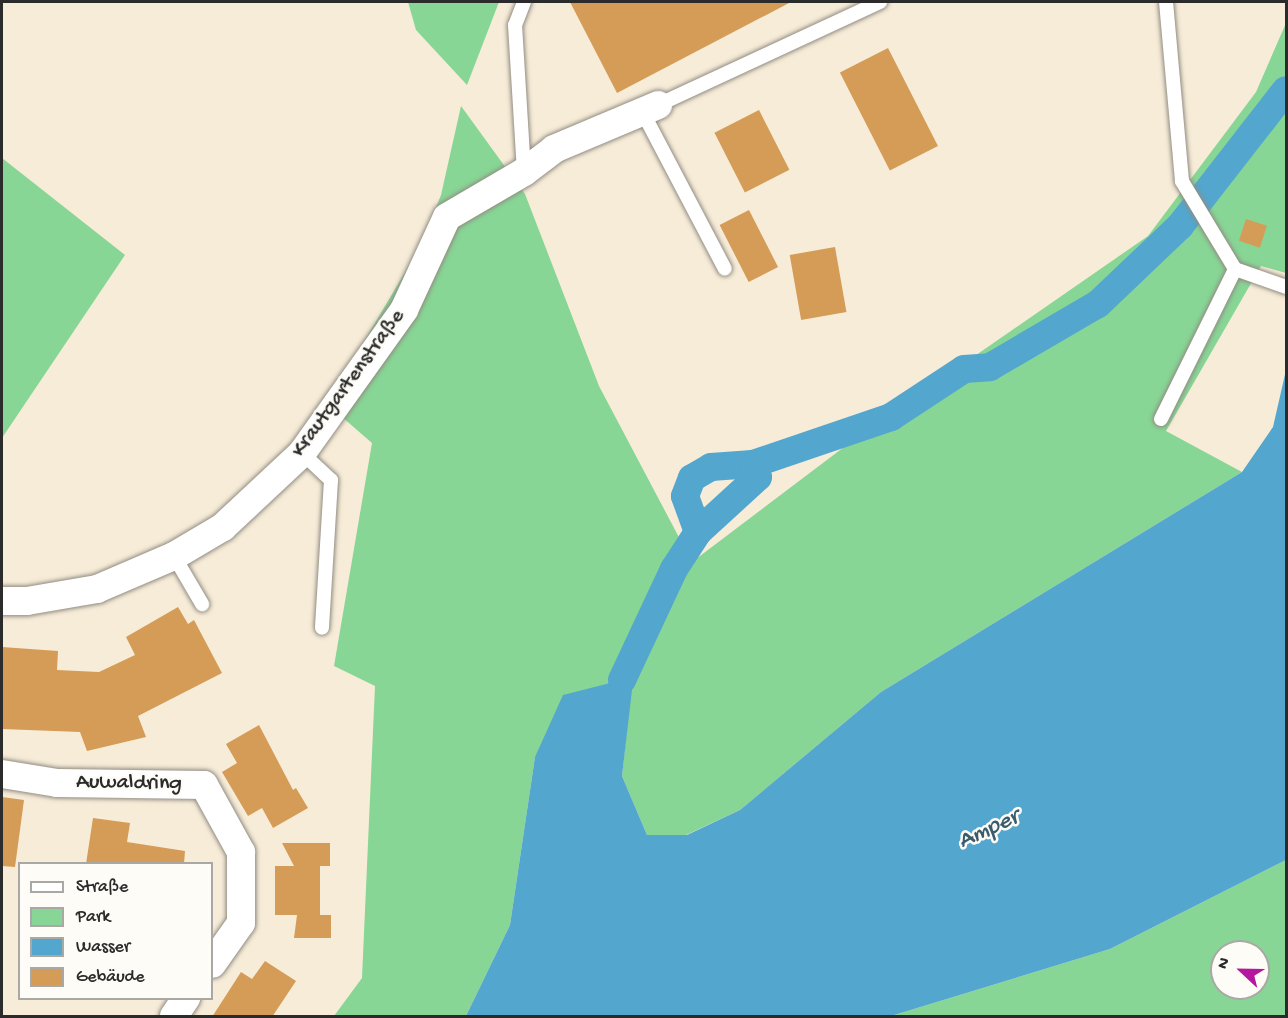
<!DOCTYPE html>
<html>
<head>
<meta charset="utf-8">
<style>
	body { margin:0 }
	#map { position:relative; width:1288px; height:1018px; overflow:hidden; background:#f7ecd8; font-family:"Gochi Hand",sans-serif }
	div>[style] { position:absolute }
	.green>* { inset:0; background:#87d695 }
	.water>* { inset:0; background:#53a6ce }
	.canal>* { height:28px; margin:-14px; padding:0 14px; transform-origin:14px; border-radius:14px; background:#53a6ce }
	.building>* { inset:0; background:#d49c56; transform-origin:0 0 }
	.roads { filter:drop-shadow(0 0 2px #918c82) drop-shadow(0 0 2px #918c82) }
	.lane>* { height:14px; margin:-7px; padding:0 7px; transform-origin:7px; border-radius:7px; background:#fff }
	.street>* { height:28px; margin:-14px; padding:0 14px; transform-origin:14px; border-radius:14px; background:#fff }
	span { translate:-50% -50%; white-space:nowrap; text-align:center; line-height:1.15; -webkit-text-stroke:5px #fdfcf7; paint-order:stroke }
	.street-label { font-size:22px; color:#2b2b2b }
	.water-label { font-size:24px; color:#3b5c6c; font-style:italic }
	.frame { position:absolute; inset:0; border:3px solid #2b2b2b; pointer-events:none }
	.legend { position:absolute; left:18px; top:862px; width:195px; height:138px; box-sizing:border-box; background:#fdfcf7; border:2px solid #a9a8a5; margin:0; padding:8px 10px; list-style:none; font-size:18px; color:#2b2b2b }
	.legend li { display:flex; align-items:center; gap:12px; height:30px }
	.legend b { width:30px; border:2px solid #a9a8a5 }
	.north { position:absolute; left:1210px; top:940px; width:60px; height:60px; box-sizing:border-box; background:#fdfcf7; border:2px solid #a9a8a5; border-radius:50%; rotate:292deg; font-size:16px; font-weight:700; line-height:24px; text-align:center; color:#2b2b2b }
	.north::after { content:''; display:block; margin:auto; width:21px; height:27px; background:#b5179e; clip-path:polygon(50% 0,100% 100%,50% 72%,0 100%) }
</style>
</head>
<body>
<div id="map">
	<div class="green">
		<i style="clip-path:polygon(408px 2px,499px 2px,467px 85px,416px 30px)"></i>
		<i style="clip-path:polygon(1286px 23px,1286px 273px,1261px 266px,1166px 431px,1242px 472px,881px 692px,740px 810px,686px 835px,647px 835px,622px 776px,631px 690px,535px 757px,510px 925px,466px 1016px,334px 1016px,362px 978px,375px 686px,334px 666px,372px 443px,327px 404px,420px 247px,441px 195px,461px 106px,525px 194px,599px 386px,692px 562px,852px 441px,1148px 236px,1256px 92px)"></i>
		<i style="clip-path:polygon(2px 158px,125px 255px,2px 438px)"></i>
		<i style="clip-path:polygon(evenodd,1286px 860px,1286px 1016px,891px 1016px,1110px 949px,1286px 860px,1222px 952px,1258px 952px,1258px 988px,1222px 988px,1222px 952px)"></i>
	</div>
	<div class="water">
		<i style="clip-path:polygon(1286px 370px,1286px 860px,1110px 949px,891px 1016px,466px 1016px,510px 925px,535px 757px,563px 695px,622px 680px,632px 690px,622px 776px,647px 835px,687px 835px,740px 810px,881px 692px,1242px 472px,1273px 427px)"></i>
	</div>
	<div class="canal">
		<i style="left:698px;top:532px;width:38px;rotate:-110deg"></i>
		<i style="left:685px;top:496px;width:19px;rotate:-69deg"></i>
		<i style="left:692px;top:478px;width:22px;rotate:-30deg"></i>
		<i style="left:711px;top:467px;width:42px;rotate:-4.1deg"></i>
		<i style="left:622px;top:680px;width:123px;rotate:-64.9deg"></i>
		<i style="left:674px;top:569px;width:44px;rotate:-57deg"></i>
		<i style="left:698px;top:532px;width:81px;rotate:-42.5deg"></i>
		<i style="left:758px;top:477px;width:14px;rotate:-111deg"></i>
		<i style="left:753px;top:464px;width:146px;rotate:-18.8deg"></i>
		<i style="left:891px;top:417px;width:87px;rotate:-33.3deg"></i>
		<i style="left:964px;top:369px;width:26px;rotate:-4deg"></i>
		<i style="left:990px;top:367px;width:125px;rotate:-30.3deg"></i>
		<i style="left:1098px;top:304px;width:113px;rotate:-43.6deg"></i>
		<i style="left:1180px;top:226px;width:172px;rotate:-52.1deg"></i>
	</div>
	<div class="building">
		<i style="clip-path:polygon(570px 2px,791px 2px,617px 93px)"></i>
		<i style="left:888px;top:48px;width:110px;height:54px;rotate:63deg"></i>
		<i style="left:759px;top:110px;width:67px;height:50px;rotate:63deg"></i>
		<i style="left:749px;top:210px;width:64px;height:33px;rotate:63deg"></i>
		<i style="left:1246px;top:219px;width:22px;height:23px;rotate:18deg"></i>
		<i style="left:835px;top:247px;width:66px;height:46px;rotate:80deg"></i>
		<i style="clip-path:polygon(178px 607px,188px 624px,194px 620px,222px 673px,138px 716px,146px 737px,87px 751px,80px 732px,2px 729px,2px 647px,58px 651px,57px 670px,99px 672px,135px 655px,126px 637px)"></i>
		<i style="clip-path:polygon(259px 725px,293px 790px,296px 788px,308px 808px,273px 828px,262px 808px,248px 816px,222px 772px,237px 763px,226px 744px)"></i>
		<i style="clip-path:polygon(2px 797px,24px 800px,15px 867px,2px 866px)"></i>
		<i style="clip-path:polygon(93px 818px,130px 823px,127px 842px,185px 851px,184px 864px,86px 864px)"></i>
		<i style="clip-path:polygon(282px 843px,330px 843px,330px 866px,320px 866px,320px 915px,331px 915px,331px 938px,294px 938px,297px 915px,275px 915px,275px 866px,294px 866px)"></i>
		<i style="clip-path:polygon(265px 961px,296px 981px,272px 1017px,212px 1017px,241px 972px,252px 979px)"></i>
	</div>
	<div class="roads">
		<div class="lane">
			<i style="left:524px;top:2px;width:25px;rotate:111deg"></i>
			<i style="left:515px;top:25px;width:147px;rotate:86.5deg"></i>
			<i style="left:658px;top:105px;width:245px;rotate:-24.9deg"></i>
			<i style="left:642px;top:111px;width:178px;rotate:62.3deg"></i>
			<i style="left:1235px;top:269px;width:54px;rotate:19.4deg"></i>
			<i style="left:1161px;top:419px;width:167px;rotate:-63.7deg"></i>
			<i style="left:1235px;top:269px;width:103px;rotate:-121.1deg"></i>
			<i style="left:1182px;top:181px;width:180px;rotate:-95.1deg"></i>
			<i style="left:302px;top:453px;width:40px;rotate:43deg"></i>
			<i style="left:331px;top:480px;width:148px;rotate:93.5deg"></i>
			<i style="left:174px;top:556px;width:56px;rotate:59.7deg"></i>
		</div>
		<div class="street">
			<i style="left:2px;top:601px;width:25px"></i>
			<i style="left:27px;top:601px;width:71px;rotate:-9.7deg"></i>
			<i style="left:97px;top:589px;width:84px;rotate:-23.2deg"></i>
			<i style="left:174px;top:556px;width:57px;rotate:-30.6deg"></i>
			<i style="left:223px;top:527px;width:108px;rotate:-43.1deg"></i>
			<i style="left:302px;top:453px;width:176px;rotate:-54.5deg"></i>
			<i style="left:404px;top:310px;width:102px;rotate:-65.2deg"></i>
			<i style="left:447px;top:217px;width:89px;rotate:-30.3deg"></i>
			<i style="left:524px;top:172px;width:38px;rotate:-37deg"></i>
			<i style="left:554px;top:149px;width:113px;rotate:-22.9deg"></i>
			<i style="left:2px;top:774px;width:56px;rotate:9.3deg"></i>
			<i style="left:57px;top:783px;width:147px;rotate:0.8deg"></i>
			<i style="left:204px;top:785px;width:77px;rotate:61.1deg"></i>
			<i style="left:241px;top:852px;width:71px;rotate:90deg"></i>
			<i style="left:241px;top:923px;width:50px;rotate:125.3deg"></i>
			<i style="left:174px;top:1016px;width:22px;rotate:-56deg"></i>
		</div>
	</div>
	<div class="street-label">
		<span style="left:349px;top:384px;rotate:-54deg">Krautgartenstraße</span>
		<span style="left:129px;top:784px;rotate:1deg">Auwaldring</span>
	</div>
	<div class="water-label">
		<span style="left:989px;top:830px;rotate:-25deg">Amper</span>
	</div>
	<div class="frame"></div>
	<ul class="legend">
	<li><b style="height:8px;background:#fff"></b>Straße</li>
	<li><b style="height:16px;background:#87d695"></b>Park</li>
	<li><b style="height:16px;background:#53a6ce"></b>Wasser</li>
	<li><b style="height:16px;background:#d49c56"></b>Gebäude</li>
	</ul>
	<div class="north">N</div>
</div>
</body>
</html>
